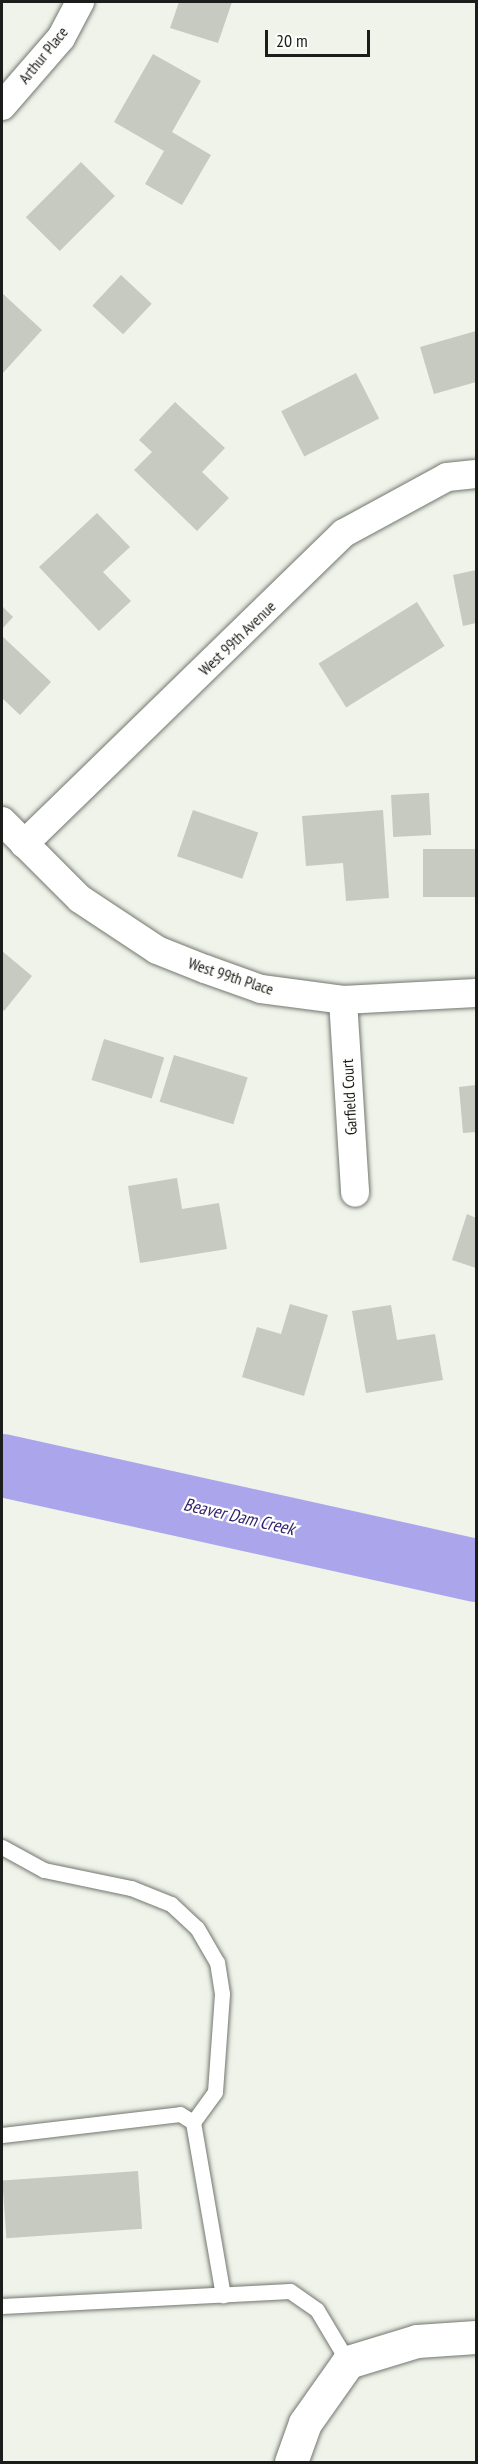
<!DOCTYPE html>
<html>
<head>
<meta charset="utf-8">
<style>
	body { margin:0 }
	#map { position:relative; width:478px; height:2464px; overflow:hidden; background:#eff3ea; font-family:"PT Sans Narrow",sans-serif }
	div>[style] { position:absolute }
	.river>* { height:63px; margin:-31.5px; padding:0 31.5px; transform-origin:31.5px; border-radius:31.5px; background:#aba6eb }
	.building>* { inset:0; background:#c6cac1; transform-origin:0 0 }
	.roads { filter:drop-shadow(0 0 2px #73776f) drop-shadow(0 0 2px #73776f) }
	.service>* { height:15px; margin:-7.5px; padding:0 7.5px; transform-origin:7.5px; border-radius:7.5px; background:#fff }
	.minor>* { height:28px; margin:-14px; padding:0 14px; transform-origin:14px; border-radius:14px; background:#fff }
	.tertiary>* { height:33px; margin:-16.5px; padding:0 16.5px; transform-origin:16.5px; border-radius:16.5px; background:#fff }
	span { translate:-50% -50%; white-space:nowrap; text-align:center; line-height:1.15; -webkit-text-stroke:4.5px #fefffd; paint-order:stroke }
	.street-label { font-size:16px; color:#1b1d1a }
	.water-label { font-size:18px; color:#321f6e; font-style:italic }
	.frame { position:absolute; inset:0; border:3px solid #1b1d1a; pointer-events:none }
	.scale { position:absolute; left:265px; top:30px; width:105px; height:27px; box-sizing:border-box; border:3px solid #1b1d1a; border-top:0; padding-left:8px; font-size:18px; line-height:21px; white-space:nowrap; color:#1b1d1a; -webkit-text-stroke:4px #fefffd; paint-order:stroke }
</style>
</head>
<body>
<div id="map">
	<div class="river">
		<i style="left:2px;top:1465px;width:485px;rotate:12.5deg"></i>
	</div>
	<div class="building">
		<i style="clip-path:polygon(179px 2px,232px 2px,218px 43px,170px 28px)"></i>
		<i style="clip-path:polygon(153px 54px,201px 81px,172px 132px,211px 155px,182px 205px,145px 184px,164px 151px,114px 122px)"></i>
		<i style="left:81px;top:162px;width:48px;height:78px;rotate:45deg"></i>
		<i style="left:121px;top:275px;width:42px;height:42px;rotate:43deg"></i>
		<i style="clip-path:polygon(2px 293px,42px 330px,2px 374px)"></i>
		<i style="clip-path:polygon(476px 331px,476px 382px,434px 394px,420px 347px)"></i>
		<i style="left:356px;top:373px;width:51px;height:84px;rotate:63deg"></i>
		<i style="clip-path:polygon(175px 402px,225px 448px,202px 472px,229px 498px,197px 531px,134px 470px,152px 452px,139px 440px)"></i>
		<i style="clip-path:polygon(97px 513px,130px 547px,103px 572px,131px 601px,99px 631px,39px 567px)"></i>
		<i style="clip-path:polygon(476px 570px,476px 623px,463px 626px,453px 575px)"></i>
		<i style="left:417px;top:602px;width:52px;height:116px;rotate:58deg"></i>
		<i style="clip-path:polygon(2px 606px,13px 617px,2px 629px)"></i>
		<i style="clip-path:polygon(2px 636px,51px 682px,20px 715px,2px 698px)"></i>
		<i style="left:429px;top:793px;width:42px;height:38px;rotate:87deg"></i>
		<i style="left:193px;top:810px;width:69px;height:49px;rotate:19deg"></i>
		<i style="clip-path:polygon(383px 810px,389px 898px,346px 901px,343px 863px,306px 866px,302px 816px)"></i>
		<i style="left:476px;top:849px;width:48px;height:53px;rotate:90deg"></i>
		<i style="clip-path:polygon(2px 951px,32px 976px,4px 1011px,2px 1009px)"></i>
		<i style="left:104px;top:1039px;width:63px;height:43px;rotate:17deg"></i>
		<i style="left:174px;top:1055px;width:77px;height:49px;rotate:17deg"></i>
		<i style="clip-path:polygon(476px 1085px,476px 1132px,463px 1133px,459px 1087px)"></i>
		<i style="clip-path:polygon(177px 1178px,182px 1209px,219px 1203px,227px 1249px,140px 1263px,128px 1186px)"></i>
		<i style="clip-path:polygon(467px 1214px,476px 1218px,476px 1268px,452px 1260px)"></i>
		<i style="clip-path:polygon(290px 1304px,328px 1315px,304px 1396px,242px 1377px,257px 1327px,281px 1334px)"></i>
		<i style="clip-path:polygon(391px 1305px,397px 1340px,435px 1334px,443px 1380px,366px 1393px,352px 1311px)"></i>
		<i style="left:138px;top:2171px;width:58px;height:136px;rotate:86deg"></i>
	</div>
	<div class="roads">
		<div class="service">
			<i style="left:2px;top:1847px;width:48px;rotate:28.7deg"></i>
			<i style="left:44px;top:1870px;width:89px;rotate:11.7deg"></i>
			<i style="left:131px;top:1888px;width:43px;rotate:21.8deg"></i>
			<i style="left:171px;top:1904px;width:35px;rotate:43deg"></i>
			<i style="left:197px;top:1928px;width:39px;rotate:60deg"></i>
			<i style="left:217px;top:1962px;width:32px;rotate:81deg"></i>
			<i style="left:222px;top:1994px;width:98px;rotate:94.1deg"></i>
			<i style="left:215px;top:2092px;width:37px;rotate:126deg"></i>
			<i style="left:2px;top:2135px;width:179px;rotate:-6.7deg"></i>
			<i style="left:180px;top:2114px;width:15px;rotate:32deg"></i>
			<i style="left:193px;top:2122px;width:176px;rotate:80.2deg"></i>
			<i style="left:2px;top:2306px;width:288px;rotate:-3deg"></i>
			<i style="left:290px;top:2291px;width:33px;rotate:35deg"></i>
			<i style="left:317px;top:2310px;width:61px;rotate:59.2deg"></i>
		</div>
		<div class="minor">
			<i style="left:2px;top:106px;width:90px;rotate:-49.1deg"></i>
			<i style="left:61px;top:38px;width:41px;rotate:-62.2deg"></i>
			<i style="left:2px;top:821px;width:110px;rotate:45deg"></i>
			<i style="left:80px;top:899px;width:92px;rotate:33.5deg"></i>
			<i style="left:157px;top:950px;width:52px;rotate:21.6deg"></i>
			<i style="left:205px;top:969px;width:59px;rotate:19.7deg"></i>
			<i style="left:261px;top:989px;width:83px;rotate:7.6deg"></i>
			<i style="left:343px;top:1000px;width:133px;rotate:-3deg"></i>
			<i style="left:24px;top:844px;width:446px;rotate:-44.2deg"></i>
			<i style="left:344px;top:533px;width:117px;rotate:-28.5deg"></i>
			<i style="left:447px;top:477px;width:29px;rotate:-6deg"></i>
			<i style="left:343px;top:1000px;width:193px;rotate:86.4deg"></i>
		</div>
		<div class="tertiary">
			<i style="left:291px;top:2462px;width:41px;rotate:-70.3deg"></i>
			<i style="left:305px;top:2423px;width:75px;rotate:-54.8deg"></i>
			<i style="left:348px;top:2362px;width:72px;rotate:-16.9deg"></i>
			<i style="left:417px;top:2341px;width:59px;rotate:-3.9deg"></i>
		</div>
	</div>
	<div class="street-label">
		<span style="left:43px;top:55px;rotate:-51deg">Arthur Place</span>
		<span style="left:237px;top:638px;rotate:-44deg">West 99th Avenue</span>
		<span style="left:231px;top:976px;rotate:18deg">West 99th Place</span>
		<span style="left:349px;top:1097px;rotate:-93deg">Garfield Court</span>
	</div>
	<div class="water-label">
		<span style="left:239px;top:1517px;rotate:13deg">Beaver Dam Creek</span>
	</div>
	<div class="frame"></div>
	<div class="scale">20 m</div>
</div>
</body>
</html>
